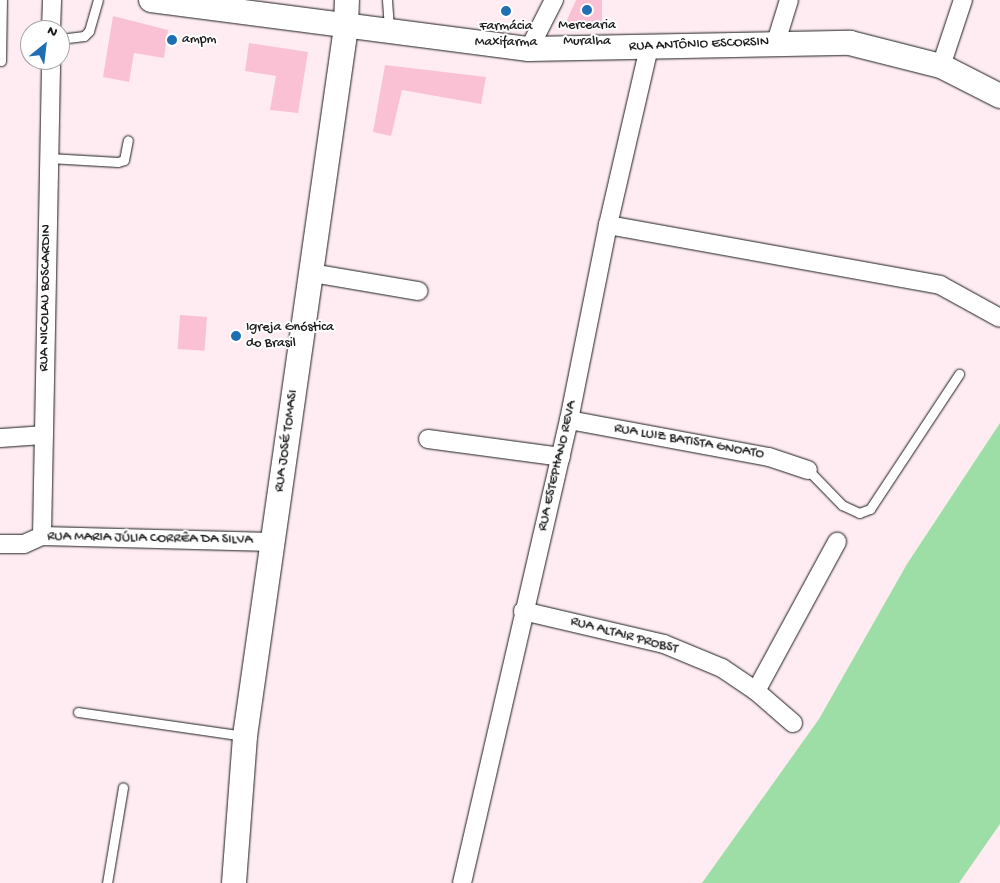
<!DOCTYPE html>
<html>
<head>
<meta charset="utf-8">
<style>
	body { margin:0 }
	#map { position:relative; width:1000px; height:883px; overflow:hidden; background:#feecf2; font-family:"Gochi Hand",sans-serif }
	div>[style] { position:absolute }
	.green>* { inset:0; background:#9ddda6 }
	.building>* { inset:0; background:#fac1d5; transform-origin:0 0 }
	.roads { filter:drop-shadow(0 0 1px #1c1c1c) drop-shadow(0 0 1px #1c1c1c) }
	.lane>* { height:9px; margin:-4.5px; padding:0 4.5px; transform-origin:4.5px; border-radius:4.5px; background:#fff }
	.street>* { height:18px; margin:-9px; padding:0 9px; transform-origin:9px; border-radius:9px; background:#fff }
	.secondary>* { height:24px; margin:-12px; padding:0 12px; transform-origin:12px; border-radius:12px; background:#fff }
	.dots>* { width:14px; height:14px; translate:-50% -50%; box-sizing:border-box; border:2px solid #fff; border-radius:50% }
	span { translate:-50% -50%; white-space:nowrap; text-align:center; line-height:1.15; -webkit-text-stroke:4px #fff; paint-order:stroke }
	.poi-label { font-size:14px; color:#1c1c1c }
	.left { translate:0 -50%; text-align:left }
	.street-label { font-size:14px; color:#1c1c1c }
	.north { position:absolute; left:20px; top:20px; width:50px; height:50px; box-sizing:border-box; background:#fff; border:1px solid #a4a4a4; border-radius:50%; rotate:29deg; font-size:14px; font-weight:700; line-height:20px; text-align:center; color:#1c1c1c }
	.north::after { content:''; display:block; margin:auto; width:18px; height:22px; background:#1f6fb2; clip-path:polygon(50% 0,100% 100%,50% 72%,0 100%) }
</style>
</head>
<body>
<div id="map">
	<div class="green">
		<i style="clip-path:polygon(1000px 423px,1000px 824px,959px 883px,702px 883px,819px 719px,907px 564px)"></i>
	</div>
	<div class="building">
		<i style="clip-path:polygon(576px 0,602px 0,602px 29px,568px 30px,567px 20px)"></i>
		<i style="clip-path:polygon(113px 16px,168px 30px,164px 58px,134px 53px,129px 82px,103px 77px)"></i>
		<i style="clip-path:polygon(249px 43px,308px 52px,298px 113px,270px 110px,276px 76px,245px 71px)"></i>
		<i style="clip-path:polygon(385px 65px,486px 77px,481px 104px,402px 90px,391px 136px,373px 132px)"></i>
		<i style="left:180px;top:315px;width:27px;height:34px;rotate:4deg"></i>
	</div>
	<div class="roads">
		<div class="lane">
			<i style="left:387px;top:0;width:30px;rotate:86deg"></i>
			<i style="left:60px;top:39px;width:24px;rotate:-7deg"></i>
			<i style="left:84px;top:36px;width:7px;rotate:-45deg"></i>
			<i style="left:89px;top:31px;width:32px;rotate:-74deg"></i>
			<i style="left:1px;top:61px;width:61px;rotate:-89.1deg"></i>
			<i style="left:49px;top:158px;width:69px;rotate:3.3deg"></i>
			<i style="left:118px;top:162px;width:6px;rotate:-18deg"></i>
			<i style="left:124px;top:160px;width:20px;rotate:-79deg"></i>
			<i style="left:808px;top:470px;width:49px;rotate:45.8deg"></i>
			<i style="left:842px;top:505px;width:19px;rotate:25deg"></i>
			<i style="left:859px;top:513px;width:12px;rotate:-20deg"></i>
			<i style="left:870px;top:509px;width:162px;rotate:-56.6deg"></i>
			<i style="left:78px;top:712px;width:169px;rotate:8.2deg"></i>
			<i style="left:107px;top:883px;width:97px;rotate:-80.5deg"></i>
		</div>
		<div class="street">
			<i style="left:51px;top:30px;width:30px;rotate:-88deg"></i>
			<i style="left:776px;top:42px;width:44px;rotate:-72.8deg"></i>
			<i style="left:529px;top:49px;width:55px;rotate:-63deg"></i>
			<i style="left:941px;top:66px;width:70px;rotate:-71.6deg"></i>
			<i style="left:608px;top:225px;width:337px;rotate:10.2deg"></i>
			<i style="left:940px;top:285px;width:68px;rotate:28.8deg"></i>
			<i style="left:312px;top:273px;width:108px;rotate:9.6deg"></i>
			<i style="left:569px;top:420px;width:203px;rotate:10.5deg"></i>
			<i style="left:769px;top:457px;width:41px;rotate:18.4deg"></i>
			<i style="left:0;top:438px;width:44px;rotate:-3.9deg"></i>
			<i style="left:428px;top:439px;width:134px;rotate:7.7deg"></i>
			<i style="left:42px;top:536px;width:476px;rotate:-88.9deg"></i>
			<i style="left:0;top:544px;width:24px"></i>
			<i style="left:24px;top:544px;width:20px;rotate:-24deg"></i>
			<i style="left:42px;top:536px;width:230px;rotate:1.5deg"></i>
			<i style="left:523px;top:611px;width:145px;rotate:13.2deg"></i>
			<i style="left:664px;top:644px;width:63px;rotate:22.5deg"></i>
			<i style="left:722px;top:668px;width:41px;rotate:34.1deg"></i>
			<i style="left:756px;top:691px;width:49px;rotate:40.9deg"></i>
			<i style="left:756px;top:691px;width:170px;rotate:-61.5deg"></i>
			<i style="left:462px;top:883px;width:475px;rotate:-77deg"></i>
			<i style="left:569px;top:420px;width:199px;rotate:-78.7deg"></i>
			<i style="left:608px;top:225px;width:183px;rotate:-77deg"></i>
		</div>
		<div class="secondary">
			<i style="left:151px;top:0;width:381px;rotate:7.4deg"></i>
			<i style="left:529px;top:49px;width:321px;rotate:-1.1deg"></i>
			<i style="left:850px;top:43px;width:94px;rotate:14.2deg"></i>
			<i style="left:941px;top:66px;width:66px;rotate:27deg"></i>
			<i style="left:234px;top:883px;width:147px;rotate:-85.7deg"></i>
			<i style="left:245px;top:736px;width:716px;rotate:-81.89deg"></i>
			<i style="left:346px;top:27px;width:27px;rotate:-88deg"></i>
		</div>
	</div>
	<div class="dots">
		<i style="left:587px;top:10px;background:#1f6fb2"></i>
		<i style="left:506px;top:11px;background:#1f6fb2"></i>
		<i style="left:172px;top:40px;background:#1f6fb2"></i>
		<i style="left:236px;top:336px;background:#1f6fb2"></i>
	</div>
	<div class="poi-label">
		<span style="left:587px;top:34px">Mercearia<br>Muralha</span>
		<span style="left:506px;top:35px">Farmácia<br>Maxifarma</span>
		<span class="left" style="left:182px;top:40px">ampm</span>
		<span class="left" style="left:246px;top:336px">Igreja Gnóstica<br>do Brasil</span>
	</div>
	<div class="street-label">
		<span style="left:699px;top:45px;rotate:-2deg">RUA ANTÔNIO ESCORSIN</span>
		<span style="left:46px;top:298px;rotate:-89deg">RUA NICOLAU BOSCARDIN</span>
		<span style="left:287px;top:441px;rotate:-82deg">RUA JOSÉ TOMASI</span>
		<span style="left:689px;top:442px;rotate:10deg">RUA LUIZ BATISTA GNOATO</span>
		<span style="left:558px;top:466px;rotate:-77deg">RUA ESTEPHANO REVA</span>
		<span style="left:150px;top:539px;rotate:1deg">RUA MARIA JÚLIA CORRÊA DA SILVA</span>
		<span style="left:624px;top:636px;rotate:15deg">RUA ALTAIR PROBST</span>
	</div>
	<div class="north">N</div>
</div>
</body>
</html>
